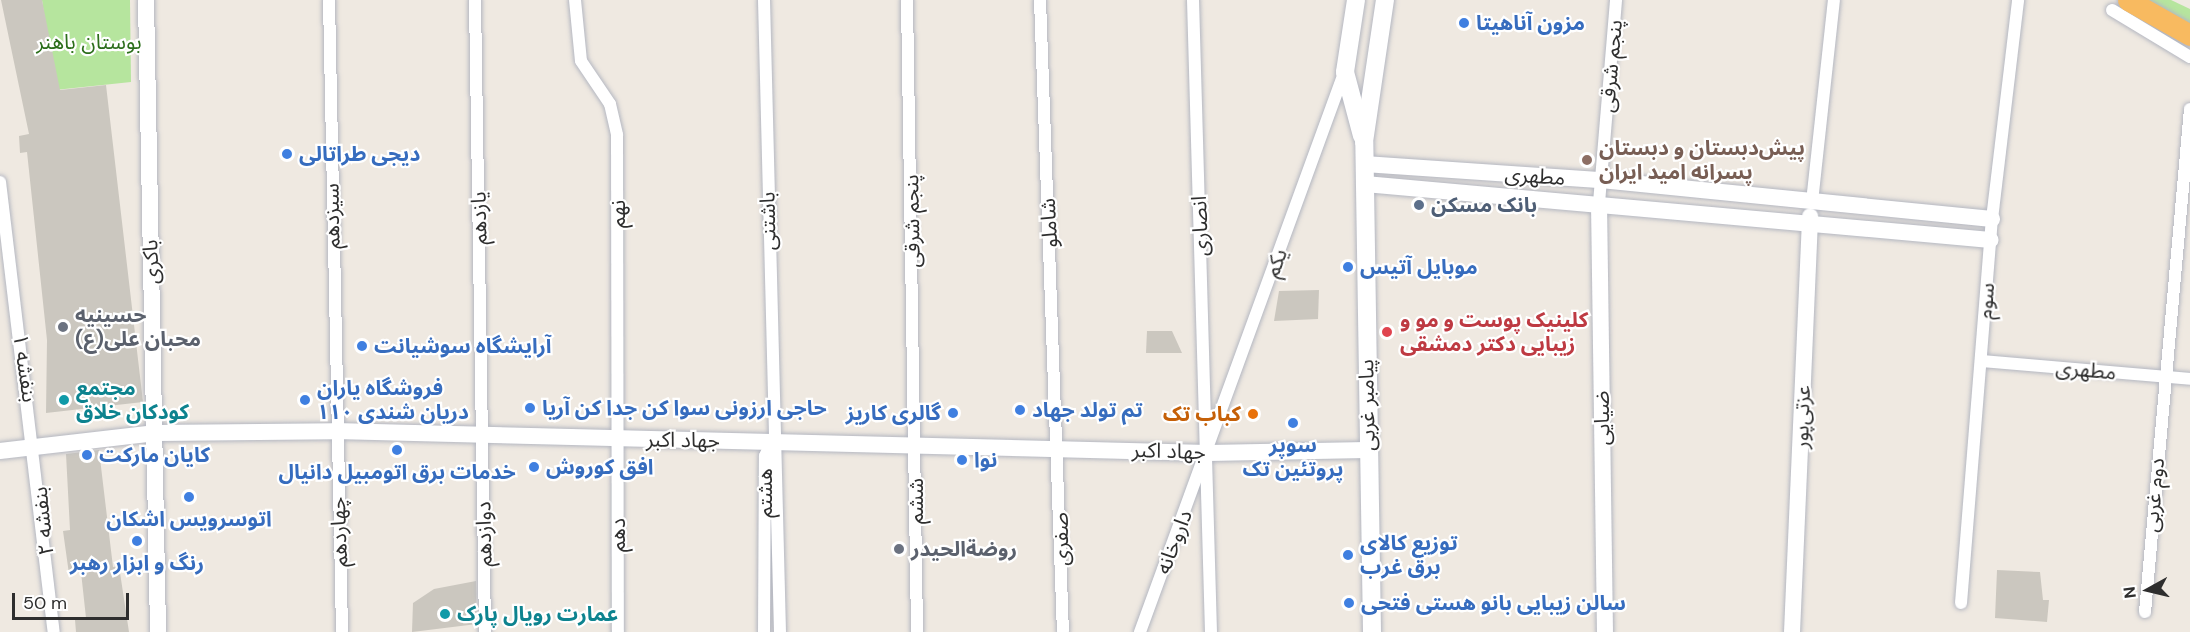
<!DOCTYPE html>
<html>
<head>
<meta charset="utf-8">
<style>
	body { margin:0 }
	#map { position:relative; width:2190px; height:632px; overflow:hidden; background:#efe9e1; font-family:"DM Sans","Noto Sans Arabic",sans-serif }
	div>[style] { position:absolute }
	.green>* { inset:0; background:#b6e59e }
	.building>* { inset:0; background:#cbc7bf }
	.roads { filter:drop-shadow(0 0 2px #b4b7c1) drop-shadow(0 0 2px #b4b7c1) }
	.minor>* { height:12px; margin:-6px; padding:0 6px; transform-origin:6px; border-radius:6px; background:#fff }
	.tertiary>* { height:16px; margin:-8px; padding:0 8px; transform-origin:8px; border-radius:8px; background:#fff }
	.secondary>* { height:18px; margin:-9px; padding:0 9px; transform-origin:9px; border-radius:9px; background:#fff }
	.trunk>* { height:21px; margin:-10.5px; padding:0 10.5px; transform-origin:10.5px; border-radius:10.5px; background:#f8ba60 }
	.dots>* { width:16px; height:16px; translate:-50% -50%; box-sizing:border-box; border:3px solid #fff; border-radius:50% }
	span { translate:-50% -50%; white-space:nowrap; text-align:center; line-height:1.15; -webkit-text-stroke:4.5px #fff; paint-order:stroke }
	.shop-label { font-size:21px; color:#366cbe; font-weight:700 }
	.left { translate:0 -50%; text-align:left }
	.right { translate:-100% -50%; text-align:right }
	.park-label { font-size:21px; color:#2c6e1b }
	.street-label { font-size:21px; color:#2e2e2e }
	.education-label { font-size:21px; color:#785e54; font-weight:700 }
	.service-label { font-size:21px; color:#4e5e75; font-weight:700 }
	.worship-label { font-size:21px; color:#5b616d; font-weight:700 }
	.health-label { font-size:21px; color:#be3a42; font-weight:700 }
	.culture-label { font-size:21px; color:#0d838f; font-weight:700 }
	.food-label { font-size:21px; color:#c56008; font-weight:700 }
	.north { position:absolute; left:2118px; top:560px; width:60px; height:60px; -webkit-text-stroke:4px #fff; paint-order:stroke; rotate:262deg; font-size:16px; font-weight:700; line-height:24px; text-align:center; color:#2e2e2e }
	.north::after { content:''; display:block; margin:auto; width:21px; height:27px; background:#2e2e2e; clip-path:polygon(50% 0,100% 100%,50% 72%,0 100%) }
	.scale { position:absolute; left:12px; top:593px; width:117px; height:27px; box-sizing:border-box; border:3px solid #2e2e2e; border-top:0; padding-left:8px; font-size:18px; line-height:21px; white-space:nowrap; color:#2e2e2e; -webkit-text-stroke:4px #fff; paint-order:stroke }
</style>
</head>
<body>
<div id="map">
	<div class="green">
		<i style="clip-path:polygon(42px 0,130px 0,131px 82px,55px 90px)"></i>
		<i style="clip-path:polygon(2143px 0,2171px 0,2190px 9px,2190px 25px)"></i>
	</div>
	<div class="building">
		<i style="clip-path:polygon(1px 0,42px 0,60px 90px,106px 85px,143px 402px,46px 413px,47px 340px,27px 152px,20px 153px,19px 136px,29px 134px)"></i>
		<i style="clip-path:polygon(1319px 290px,1318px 319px,1274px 321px,1279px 291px)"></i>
		<i style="clip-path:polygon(1147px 331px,1172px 331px,1182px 353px,1146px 353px)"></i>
		<i style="clip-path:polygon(99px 450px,113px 567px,119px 566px,129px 632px,76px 632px,75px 620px,86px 618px,81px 572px,69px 574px,63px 531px,70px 530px,66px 454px)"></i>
		<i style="clip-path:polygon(1997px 570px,2040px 572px,2043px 600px,2049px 600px,2047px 622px,1995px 618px)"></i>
		<i style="clip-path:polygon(476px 581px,477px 624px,412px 632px,413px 603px,434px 589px)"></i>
	</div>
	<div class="roads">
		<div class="minor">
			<i style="left:329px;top:0;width:632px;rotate:88.82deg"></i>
			<i style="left:475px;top:0;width:632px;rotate:89.09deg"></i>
			<i style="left:575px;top:0;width:61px;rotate:84.4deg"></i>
			<i style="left:581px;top:61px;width:52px;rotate:56deg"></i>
			<i style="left:610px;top:104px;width:32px;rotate:77deg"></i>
			<i style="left:617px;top:135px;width:497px;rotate:89.9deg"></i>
			<i style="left:764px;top:0;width:632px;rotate:88.55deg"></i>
			<i style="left:907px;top:0;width:632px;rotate:89.09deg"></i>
			<i style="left:1040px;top:0;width:632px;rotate:87.92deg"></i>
			<i style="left:1193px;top:0;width:632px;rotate:88.37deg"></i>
			<i style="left:2112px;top:10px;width:91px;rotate:31.1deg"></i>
			<i style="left:0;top:182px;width:453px;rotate:83.2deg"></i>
			<i style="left:1812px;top:202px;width:203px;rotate:-83.8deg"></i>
			<i style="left:1599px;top:203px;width:204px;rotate:-85.2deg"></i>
			<i style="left:1982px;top:361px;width:209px;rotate:4.9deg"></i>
			<i style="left:1961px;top:603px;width:385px;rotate:-85.4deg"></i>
			<i style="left:1992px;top:219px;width:221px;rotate:-83.2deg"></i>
			<i style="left:2145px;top:612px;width:505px;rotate:-84.89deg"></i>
			<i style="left:764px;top:632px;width:176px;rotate:-89.7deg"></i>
			<i style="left:765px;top:456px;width:17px;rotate:-65deg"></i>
			<i style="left:1140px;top:632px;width:595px;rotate:-69.95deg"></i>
		</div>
		<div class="tertiary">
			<i style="left:146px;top:0;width:632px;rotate:88.91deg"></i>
			<i style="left:1365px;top:164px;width:237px;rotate:3.9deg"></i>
			<i style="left:1601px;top:180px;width:393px;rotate:5.7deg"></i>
			<i style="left:1365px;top:184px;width:628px;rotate:5.11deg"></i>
			<i style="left:1599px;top:203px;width:429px;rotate:89.2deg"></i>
			<i style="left:0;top:451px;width:157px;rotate:-6.6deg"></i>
			<i style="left:156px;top:433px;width:179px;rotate:-0.6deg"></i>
			<i style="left:335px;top:431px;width:873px;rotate:1.44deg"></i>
			<i style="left:1208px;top:453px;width:159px;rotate:-1.1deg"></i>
			<i style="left:1792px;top:632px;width:416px;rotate:-87.5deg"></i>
		</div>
		<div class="secondary">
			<i style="left:1356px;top:0;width:73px;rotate:98.7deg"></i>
			<i style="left:1345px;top:72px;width:66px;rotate:75.1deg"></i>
			<i style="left:1372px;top:632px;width:490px;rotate:-90.9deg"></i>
			<i style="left:1364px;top:142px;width:144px;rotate:-81.6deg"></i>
		</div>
		<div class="trunk">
			<i style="left:2128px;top:0;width:71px;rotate:29.4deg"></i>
		</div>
	</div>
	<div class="dots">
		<i style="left:1464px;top:23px;background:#3f7fe0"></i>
		<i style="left:287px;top:154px;background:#3f7fe0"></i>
		<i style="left:1587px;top:160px;background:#8d6e63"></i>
		<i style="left:1419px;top:205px;background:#5c6f8a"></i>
		<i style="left:1348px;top:267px;background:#3f7fe0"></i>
		<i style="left:63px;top:327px;background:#6b7280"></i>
		<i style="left:1387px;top:332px;background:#e0444e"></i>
		<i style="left:362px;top:346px;background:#3f7fe0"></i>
		<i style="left:64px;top:400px;background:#0f9aa8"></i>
		<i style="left:305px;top:400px;background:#3f7fe0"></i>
		<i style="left:530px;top:408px;background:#3f7fe0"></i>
		<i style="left:1020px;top:410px;background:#3f7fe0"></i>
		<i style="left:953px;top:413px;background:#3f7fe0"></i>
		<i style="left:1253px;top:414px;background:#e8710a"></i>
		<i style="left:1293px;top:423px;background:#3f7fe0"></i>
		<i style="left:397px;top:450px;background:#3f7fe0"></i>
		<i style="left:87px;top:455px;background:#3f7fe0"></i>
		<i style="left:962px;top:460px;background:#3f7fe0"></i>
		<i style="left:534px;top:467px;background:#3f7fe0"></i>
		<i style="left:189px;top:497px;background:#3f7fe0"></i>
		<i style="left:137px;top:541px;background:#3f7fe0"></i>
		<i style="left:899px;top:549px;background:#6b7280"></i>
		<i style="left:1348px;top:555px;background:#3f7fe0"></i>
		<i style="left:1349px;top:603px;background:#3f7fe0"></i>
		<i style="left:445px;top:614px;background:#0f9aa8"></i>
	</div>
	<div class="shop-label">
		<span class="left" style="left:1476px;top:23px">مزون آناهیتا</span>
		<span class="left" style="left:299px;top:154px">دیجی طراتالی</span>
		<span class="left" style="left:1360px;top:267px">موبایل آتیس</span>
		<span class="left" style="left:374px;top:346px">آرایشگاه سوشیانت</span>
		<span class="left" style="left:317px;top:400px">فروشگاه یاران<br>دریان شندی ۱۱۰</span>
		<span class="left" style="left:542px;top:408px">حاجی ارزونی سوا کن جدا کن آریا</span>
		<span class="left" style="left:1032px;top:410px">تم تولد جهاد</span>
		<span class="right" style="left:941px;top:413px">گالری کاریز</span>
		<span style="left:1293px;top:457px">سوپر<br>پروتئین تک</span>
		<span class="left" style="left:99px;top:455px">کایان مارکت</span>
		<span class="left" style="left:974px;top:460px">نوا</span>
		<span class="left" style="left:546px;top:467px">افق کوروش</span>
		<span style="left:397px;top:472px">خدمات برق اتومبیل دانیال</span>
		<span style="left:189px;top:519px">اتوسرویس اشکان</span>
		<span class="left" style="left:1360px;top:555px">توزیع کالای<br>برق غرب</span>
		<span style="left:137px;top:563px">رنگ و ابزار رهبر</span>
		<span class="left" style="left:1361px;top:603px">سالن زیبایی بانو هستی فتحی</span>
	</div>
	<div class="park-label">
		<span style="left:89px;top:42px">بوستان باهنر</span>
	</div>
	<div class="street-label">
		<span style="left:1611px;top:66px;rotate:-85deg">پنجم شرقی</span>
		<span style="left:1535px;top:176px;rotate:4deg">مطهری</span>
		<span style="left:618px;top:214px;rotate:-90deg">نهم</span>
		<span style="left:332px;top:216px;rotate:-91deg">سیزدهم</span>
		<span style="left:479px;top:218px;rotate:-91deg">یازدهم</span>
		<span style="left:768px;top:221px;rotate:-91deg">باشتنی</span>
		<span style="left:912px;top:221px;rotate:-91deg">پنجم شرقی</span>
		<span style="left:1049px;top:223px;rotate:-93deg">شاملو</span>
		<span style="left:1200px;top:226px;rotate:-92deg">انصاری</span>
		<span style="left:151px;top:262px;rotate:-92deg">باکری</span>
		<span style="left:1276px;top:263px;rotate:-70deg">یکم</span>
		<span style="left:1986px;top:301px;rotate:-86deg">سوم</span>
		<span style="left:25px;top:368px;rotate:82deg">بنفشه ۱</span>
		<span style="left:2086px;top:370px;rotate:5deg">مطهری</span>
		<span style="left:1367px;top:405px;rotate:-91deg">پیامبر غربی</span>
		<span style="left:1802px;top:417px;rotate:-88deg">عزتی‌پور</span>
		<span style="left:1602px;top:418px;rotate:-91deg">ضیایی</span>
		<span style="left:683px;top:440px;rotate:1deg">جهاد اکبر</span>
		<span style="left:1169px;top:451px;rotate:2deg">جهاد اکبر</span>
		<span style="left:765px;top:493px;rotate:-90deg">هشتم</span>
		<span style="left:2154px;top:495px;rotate:-85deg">دوم غربی</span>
		<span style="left:916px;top:501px;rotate:-90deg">ششم</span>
		<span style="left:43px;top:521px;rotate:-96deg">بنفشه ۲</span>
		<span style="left:339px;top:532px;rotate:-92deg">چهاردهم</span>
		<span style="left:484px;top:534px;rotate:-91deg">دوازدهم</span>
		<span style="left:618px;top:535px;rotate:-90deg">دهم</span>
		<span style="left:1061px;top:539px;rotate:-91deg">صفری</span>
		<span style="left:1174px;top:542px;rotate:-69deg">داروخانه</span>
	</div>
	<div class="education-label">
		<span class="left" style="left:1599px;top:160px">پیش‌دبستان و دبستان<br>پسرانه امید ایران</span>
	</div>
	<div class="service-label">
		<span class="left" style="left:1431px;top:205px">بانک مسکن</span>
	</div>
	<div class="worship-label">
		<span class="left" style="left:75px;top:327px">حسینیه<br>محبان علی(ع)</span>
		<span class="left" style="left:911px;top:549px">روضةالحیدر</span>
	</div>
	<div class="health-label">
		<span class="left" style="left:1400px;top:332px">کلینیک پوست و مو و<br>زیبایی دکتر دمشقی</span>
	</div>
	<div class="culture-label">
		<span class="left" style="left:76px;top:400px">مجتمع<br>کودکان خلاق</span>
		<span class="left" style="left:457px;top:614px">عمارت رویال پارک</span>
	</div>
	<div class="food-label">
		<span class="right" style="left:1241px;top:414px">کباب تک</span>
	</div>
	<div class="north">N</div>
	<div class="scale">50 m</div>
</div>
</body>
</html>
